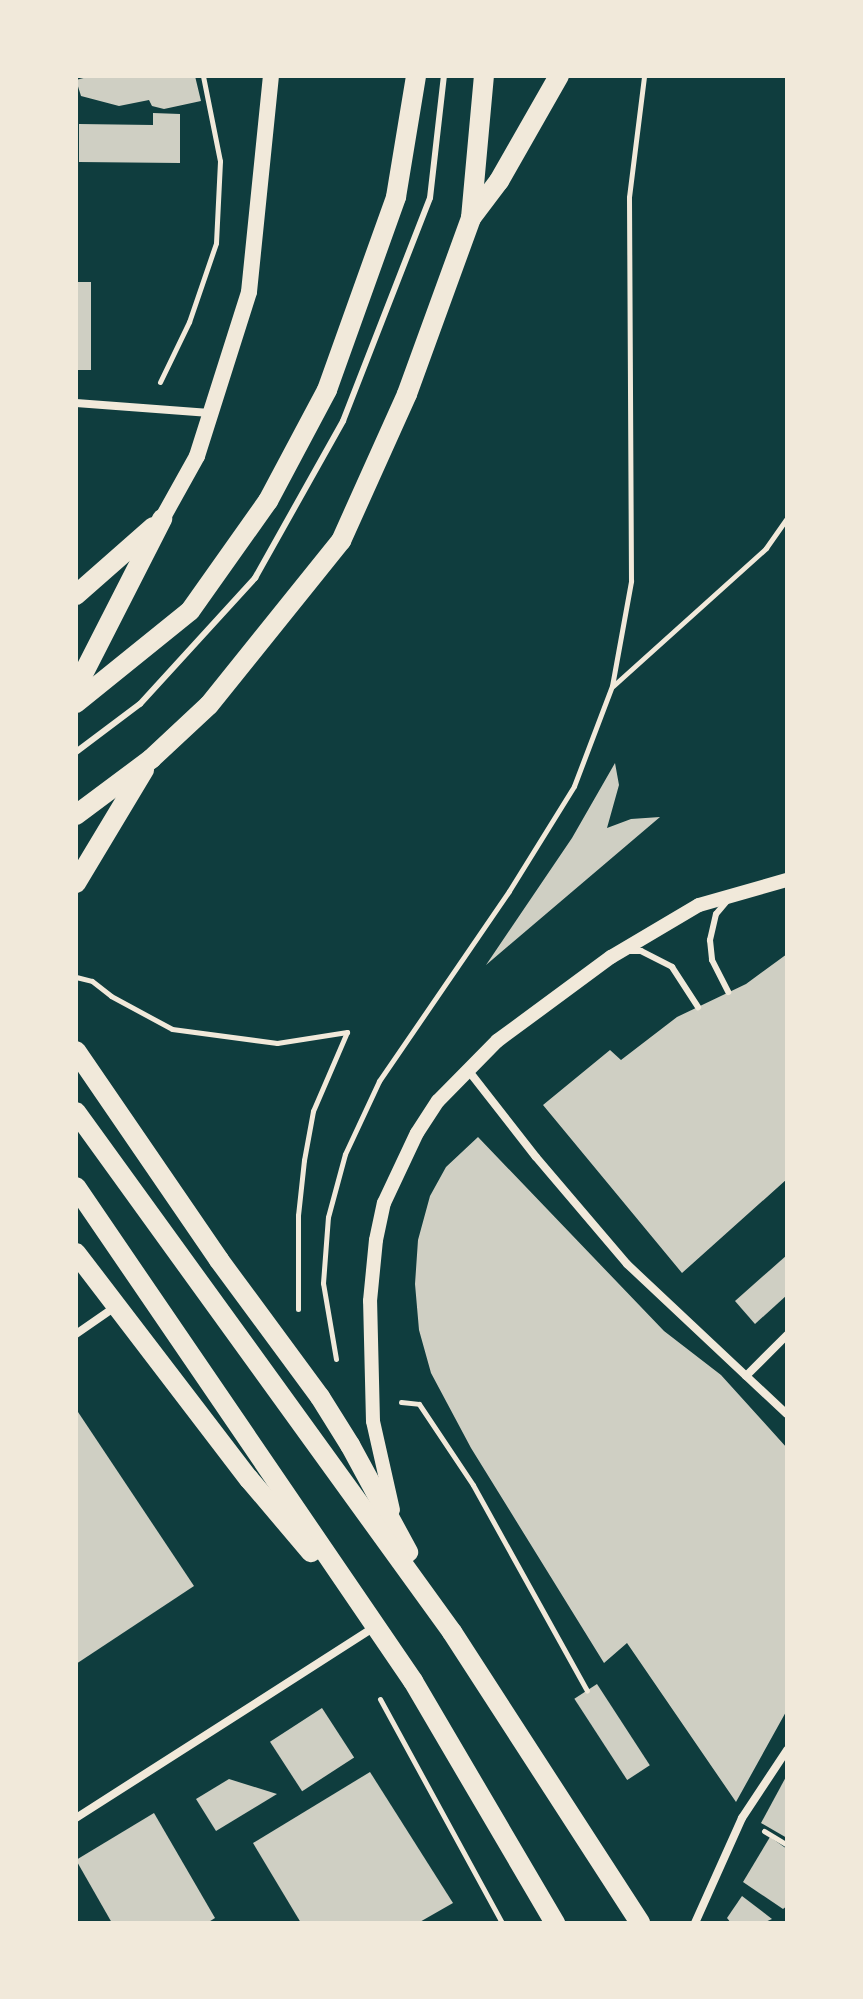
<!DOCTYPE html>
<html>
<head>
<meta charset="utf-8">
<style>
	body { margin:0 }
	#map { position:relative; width:863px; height:1999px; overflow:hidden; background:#0f3d3e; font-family:"Playfair Display",serif }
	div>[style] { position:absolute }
	.building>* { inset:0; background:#cfcfc3; transform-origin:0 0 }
	.path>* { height:5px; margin:-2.5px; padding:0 2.5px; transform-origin:2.5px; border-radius:2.5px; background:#f1e9da }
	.service>* { height:6px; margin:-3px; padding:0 3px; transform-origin:3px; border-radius:3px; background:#f1e9da }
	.minor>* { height:8px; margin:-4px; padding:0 4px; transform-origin:4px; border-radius:4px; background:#f1e9da }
	.tertiary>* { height:14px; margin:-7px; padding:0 7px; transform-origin:7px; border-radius:7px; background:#f1e9da }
	.secondary>* { height:16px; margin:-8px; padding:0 8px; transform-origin:8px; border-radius:8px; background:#f1e9da }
	.primary>* { height:20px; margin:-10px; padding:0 10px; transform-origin:10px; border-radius:10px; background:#f1e9da }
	span { translate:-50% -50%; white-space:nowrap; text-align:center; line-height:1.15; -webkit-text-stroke:7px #f1e9da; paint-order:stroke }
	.frame { position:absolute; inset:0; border:78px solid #f1e9da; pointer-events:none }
</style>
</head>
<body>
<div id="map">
	<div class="building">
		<i style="clip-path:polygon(91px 76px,195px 76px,201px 101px,164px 109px,152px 106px,149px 100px,119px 106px,81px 96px,76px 80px)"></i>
		<i style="clip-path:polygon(153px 113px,180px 114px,180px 163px,79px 162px,79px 124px,153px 125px)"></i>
		<i style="left:76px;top:282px;width:15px;height:88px"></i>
		<i style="clip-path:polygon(615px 763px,619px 785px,607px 828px,631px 819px,660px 817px,486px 965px,572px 838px)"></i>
		<i style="clip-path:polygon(787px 954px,787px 1179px,682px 1273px,543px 1105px,610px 1050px,621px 1060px,677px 1017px,746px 984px)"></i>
		<i style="clip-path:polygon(478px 1137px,664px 1331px,721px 1375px,787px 1448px,787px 1710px,736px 1802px,627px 1643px,604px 1663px,471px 1448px,431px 1373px,419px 1330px,415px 1284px,418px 1240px,430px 1196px,446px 1167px)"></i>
		<i style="clip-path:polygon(787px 1255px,787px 1295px,755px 1324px,735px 1301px)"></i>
		<i style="clip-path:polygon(76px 1409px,194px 1586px,76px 1664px)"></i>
		<i style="left:597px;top:1684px;width:97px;height:27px;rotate:57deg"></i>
		<i style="left:322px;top:1708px;width:59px;height:62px;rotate:57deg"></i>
		<i style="clip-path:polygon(370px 1772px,453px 1903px,418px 1923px,301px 1923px,253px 1843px)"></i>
		<i style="clip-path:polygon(787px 1775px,787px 1838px,761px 1823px)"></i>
		<i style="clip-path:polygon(229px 1779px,277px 1794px,216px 1831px,196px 1799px)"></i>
		<i style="clip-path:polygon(154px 1813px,215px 1918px,207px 1923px,112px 1923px,76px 1860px)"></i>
		<i style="clip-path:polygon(770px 1837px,787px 1849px,787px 1906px,783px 1909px,743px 1882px)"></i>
		<i style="clip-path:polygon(742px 1896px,772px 1919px,763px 1923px,731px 1923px,727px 1918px)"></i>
	</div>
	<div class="path">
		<i style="left:160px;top:382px;width:67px;rotate:-64.2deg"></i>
		<i style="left:189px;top:322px;width:83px;rotate:-71.1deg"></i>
		<i style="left:216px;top:243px;width:82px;rotate:-87.2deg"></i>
		<i style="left:220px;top:161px;width:87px;rotate:-101.3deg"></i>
		<i style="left:613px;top:686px;width:206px;rotate:-42deg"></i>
		<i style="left:766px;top:548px;width:37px;rotate:-55deg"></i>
		<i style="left:76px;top:977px;width:16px;rotate:14deg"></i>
		<i style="left:92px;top:981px;width:24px;rotate:38deg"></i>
		<i style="left:111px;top:996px;width:69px;rotate:28.4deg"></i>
		<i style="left:172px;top:1029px;width:106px;rotate:7.6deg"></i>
		<i style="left:277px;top:1043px;width:71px;rotate:-8.9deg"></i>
		<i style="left:347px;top:1032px;width:86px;rotate:113.3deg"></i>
		<i style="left:313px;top:1111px;width:50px;rotate:100.4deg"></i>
		<i style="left:304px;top:1160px;width:55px;rotate:96.2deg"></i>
		<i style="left:298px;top:1215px;width:94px;rotate:90deg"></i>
		<i style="left:336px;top:1359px;width:77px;rotate:-99.7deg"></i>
		<i style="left:323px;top:1283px;width:66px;rotate:-85.7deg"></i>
		<i style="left:328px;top:1217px;width:65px;rotate:-74.9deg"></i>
		<i style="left:345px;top:1154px;width:81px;rotate:-65deg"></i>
		<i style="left:379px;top:1081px;width:230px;rotate:-55.6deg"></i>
		<i style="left:509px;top:891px;width:123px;rotate:-58.2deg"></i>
		<i style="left:574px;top:786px;width:107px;rotate:-69.2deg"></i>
		<i style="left:612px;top:686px;width:107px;rotate:-79.7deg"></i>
		<i style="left:631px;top:581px;width:384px;rotate:-90.3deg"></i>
		<i style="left:629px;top:197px;width:122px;rotate:-82.9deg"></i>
		<i style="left:401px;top:1402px;width:18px;rotate:6deg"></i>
		<i style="left:419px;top:1404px;width:97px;rotate:56.3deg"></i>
		<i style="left:473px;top:1485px;width:235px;rotate:61deg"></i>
		<i style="left:380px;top:1699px;width:255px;rotate:61.4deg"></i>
		<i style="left:764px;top:1831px;width:27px;rotate:31deg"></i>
	</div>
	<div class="service">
		<i style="left:76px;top:752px;width:80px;rotate:-36.9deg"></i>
		<i style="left:140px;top:704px;width:171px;rotate:-47.6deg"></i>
		<i style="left:255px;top:578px;width:180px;rotate:-60.7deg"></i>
		<i style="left:343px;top:421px;width:239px;rotate:-68.7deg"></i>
		<i style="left:430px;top:198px;width:123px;rotate:-83.5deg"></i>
		<i style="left:727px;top:901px;width:17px;rotate:130deg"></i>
		<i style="left:716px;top:914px;width:27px;rotate:103deg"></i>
		<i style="left:710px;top:940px;width:20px;rotate:84deg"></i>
		<i style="left:712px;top:960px;width:36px;rotate:63deg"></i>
		<i style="left:629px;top:951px;width:12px"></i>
		<i style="left:641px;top:951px;width:35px;rotate:27deg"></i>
		<i style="left:672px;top:967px;width:48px;rotate:57deg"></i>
	</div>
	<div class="minor">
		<i style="left:76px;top:403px;width:134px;rotate:4.3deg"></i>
		<i style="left:468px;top:1070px;width:110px;rotate:52deg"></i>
		<i style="left:536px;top:1157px;width:140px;rotate:49.6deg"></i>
		<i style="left:627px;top:1264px;width:219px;rotate:43.2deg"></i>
		<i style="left:76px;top:1334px;width:47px;rotate:-34.7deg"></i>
		<i style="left:746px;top:1376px;width:58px;rotate:-45deg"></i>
		<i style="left:76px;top:1818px;width:355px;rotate:-32.6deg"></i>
		<i style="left:695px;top:1923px;width:115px;rotate:-65.9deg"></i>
		<i style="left:742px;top:1818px;width:82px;rotate:-56.5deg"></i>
	</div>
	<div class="tertiary">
		<i style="left:393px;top:1510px;width:91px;rotate:-102.7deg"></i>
		<i style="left:373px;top:1421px;width:120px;rotate:-91.4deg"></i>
		<i style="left:370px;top:1301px;width:61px;rotate:-84.4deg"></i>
		<i style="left:376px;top:1240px;width:38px;rotate:-78deg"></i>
		<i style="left:384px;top:1203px;width:77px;rotate:-64.8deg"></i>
		<i style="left:417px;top:1133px;width:38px;rotate:-57deg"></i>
		<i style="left:438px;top:1101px;width:84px;rotate:-45.5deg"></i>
		<i style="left:497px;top:1041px;width:142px;rotate:-36.4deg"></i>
		<i style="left:611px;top:957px;width:102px;rotate:-30.6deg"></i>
		<i style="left:699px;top:905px;width:91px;rotate:-15.9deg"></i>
	</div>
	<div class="secondary">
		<i style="left:162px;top:519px;width:72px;rotate:-60.9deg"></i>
		<i style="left:197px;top:456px;width:172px;rotate:-72.4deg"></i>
		<i style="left:249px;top:292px;width:217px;rotate:-84.2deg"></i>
	</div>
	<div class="primary">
		<i style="left:471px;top:218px;width:46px;rotate:-52.9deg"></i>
		<i style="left:499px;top:181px;width:121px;rotate:-60.3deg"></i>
		<i style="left:76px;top:595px;width:103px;rotate:-41.4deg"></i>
		<i style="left:76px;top:688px;width:190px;rotate:-63deg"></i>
		<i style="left:76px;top:703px;width:146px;rotate:-38.9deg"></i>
		<i style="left:190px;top:611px;width:135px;rotate:-54.7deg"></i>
		<i style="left:268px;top:501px;width:126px;rotate:-62deg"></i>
		<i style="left:327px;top:390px;width:205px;rotate:-70.3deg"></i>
		<i style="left:396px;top:197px;width:123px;rotate:-80.6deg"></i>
		<i style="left:76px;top:815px;width:94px;rotate:-36.7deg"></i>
		<i style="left:151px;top:759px;width:79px;rotate:-43deg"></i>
		<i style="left:209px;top:705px;width:211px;rotate:-51.2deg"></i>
		<i style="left:341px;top:541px;width:161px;rotate:-65.8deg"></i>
		<i style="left:407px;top:394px;width:187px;rotate:-70deg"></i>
		<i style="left:471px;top:218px;width:143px;rotate:-84.8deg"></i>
		<i style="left:76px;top:883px;width:132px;rotate:-59deg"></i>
		<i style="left:76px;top:1051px;width:253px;rotate:55.6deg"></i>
		<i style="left:219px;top:1260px;width:170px;rotate:53.6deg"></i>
		<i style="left:320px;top:1397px;width:57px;rotate:58deg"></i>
		<i style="left:350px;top:1445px;width:122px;rotate:61.5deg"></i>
		<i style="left:76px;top:1112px;width:642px;rotate:54.13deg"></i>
		<i style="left:452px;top:1632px;width:346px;rotate:57.1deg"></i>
		<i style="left:76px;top:1187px;width:598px;rotate:55.7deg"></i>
		<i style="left:413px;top:1681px;width:281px;rotate:59.6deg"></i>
		<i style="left:76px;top:1253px;width:285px;rotate:52.6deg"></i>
		<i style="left:249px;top:1479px;width:96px;rotate:49.7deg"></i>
	</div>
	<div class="frame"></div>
</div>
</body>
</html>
